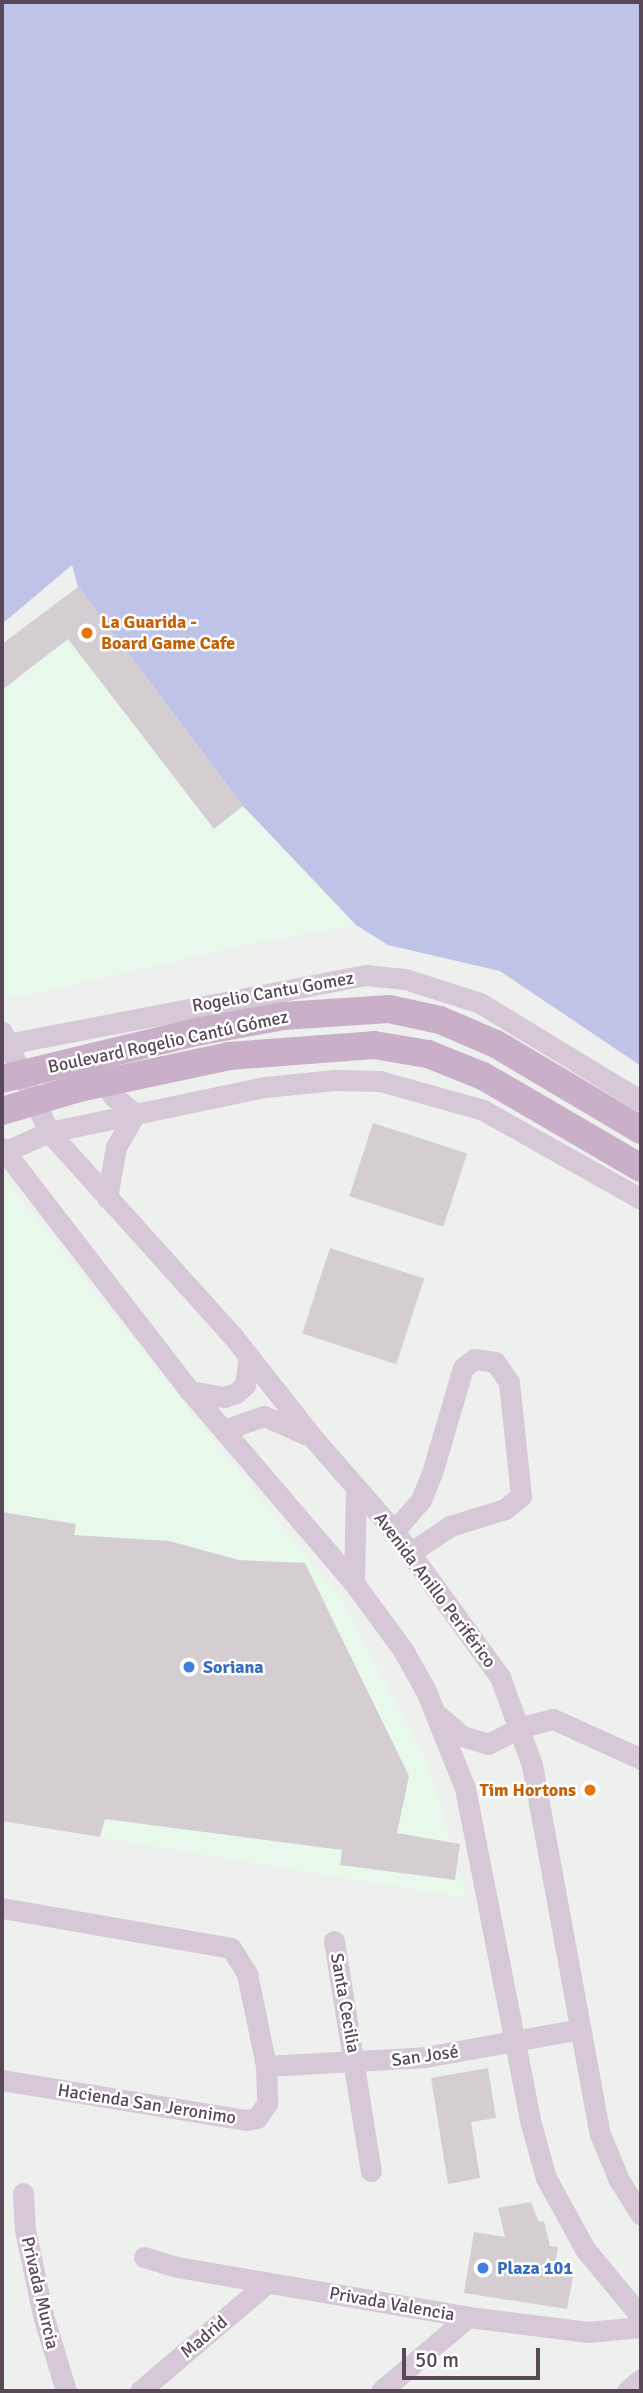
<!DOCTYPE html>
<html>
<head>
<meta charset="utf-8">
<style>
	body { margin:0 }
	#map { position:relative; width:643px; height:2393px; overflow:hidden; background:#eef0ed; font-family:Signika,sans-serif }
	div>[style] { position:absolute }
	.commercial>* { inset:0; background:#e8f9ec }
	.green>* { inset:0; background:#c0c3e8 }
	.building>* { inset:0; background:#d4ced3; transform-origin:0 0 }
	.minor>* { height:21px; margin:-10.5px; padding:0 10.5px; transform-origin:10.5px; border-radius:10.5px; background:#d6c8d6 }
	.major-bridge>* { height:28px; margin:-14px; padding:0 14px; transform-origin:14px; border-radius:14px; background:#c9b0c8 }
	.dots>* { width:19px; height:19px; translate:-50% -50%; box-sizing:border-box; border:4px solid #fff; border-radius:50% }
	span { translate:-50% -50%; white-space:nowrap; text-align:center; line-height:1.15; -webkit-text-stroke:5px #fff; paint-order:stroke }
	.food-label { font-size:18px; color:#c56008; font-weight:700 }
	.left { translate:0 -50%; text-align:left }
	.right { translate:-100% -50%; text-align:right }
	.street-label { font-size:18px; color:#584858 }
	.shop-label { font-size:18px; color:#366cbe; font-weight:700 }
	.frame { position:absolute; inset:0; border:4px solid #584858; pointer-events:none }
	.scale { position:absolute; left:402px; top:2348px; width:138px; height:32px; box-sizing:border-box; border:4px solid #584858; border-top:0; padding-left:9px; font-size:21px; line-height:24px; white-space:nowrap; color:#584858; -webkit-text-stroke:5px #fff; paint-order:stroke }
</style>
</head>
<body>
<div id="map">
	<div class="commercial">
		<i style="clip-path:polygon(78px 587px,243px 806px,356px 925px,250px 944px,10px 999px,2px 989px,2px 644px)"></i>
		<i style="clip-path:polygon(2px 1175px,343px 1602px,428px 1765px,467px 1898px,2px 1821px)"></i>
	</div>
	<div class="green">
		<i style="clip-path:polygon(2px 2px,641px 2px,641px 1066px,500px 971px,388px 945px,356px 925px,243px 806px,78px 587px,72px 565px,2px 624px)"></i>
	</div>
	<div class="building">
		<i style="clip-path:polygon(78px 587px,243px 806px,214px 829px,68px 639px,2px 690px,2px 644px)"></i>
		<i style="left:373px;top:1123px;width:99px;height:77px;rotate:18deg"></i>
		<i style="left:330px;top:1248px;width:99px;height:90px;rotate:18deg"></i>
		<i style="clip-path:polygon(2px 1512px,76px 1524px,74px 1535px,169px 1541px,239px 1560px,305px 1563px,409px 1776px,397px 1833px,460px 1844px,455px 1880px,340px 1865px,342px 1850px,105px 1819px,100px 1837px,2px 1821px)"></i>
		<i style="clip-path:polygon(488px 2068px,496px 2118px,471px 2122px,480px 2178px,448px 2184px,431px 2078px)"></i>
		<i style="clip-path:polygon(531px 2202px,539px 2222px,544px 2221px,550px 2246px,558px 2247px,554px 2272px,573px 2277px,567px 2309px,464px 2293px,474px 2232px,505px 2237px,498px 2208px)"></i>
	</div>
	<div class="minor">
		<i style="left:2px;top:1032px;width:110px;rotate:64.8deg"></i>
		<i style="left:49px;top:1132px;width:273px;rotate:48deg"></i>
		<i style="left:232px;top:1335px;width:131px;rotate:51.8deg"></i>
		<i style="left:313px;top:1438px;width:123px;rotate:48.9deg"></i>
		<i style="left:394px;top:1531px;width:180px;rotate:54deg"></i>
		<i style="left:500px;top:1677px;width:94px;rotate:70deg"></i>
		<i style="left:532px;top:1765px;width:375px;rotate:79.6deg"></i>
		<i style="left:600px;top:2134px;width:50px;rotate:67.6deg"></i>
		<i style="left:619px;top:2180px;width:41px;rotate:57.8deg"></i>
		<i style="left:2px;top:1045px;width:370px;rotate:-10.9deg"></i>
		<i style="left:365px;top:975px;width:40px;rotate:5.7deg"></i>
		<i style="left:405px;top:979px;width:79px;rotate:17.7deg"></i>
		<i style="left:480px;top:1003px;width:188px;rotate:31.3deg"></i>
		<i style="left:99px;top:1072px;width:28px;rotate:60deg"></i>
		<i style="left:113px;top:1096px;width:28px;rotate:39deg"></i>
		<i style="left:2px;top:1148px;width:307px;rotate:52.3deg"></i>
		<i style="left:190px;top:1391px;width:253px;rotate:49.5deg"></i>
		<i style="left:354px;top:1583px;width:83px;rotate:53.8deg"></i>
		<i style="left:403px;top:1650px;width:47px;rotate:60.7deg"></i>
		<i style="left:426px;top:1691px;width:105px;rotate:68.1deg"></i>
		<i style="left:465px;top:1788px;width:338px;rotate:78.9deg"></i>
		<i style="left:530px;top:2120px;width:60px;rotate:74.6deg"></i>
		<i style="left:546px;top:2178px;width:81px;rotate:61.2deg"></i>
		<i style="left:585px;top:2249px;width:88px;rotate:50.5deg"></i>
		<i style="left:2px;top:1153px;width:51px;rotate:-24.1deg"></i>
		<i style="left:49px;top:1132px;width:221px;rotate:-11.8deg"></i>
		<i style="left:265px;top:1087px;width:70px;rotate:-5.7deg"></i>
		<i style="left:335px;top:1080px;width:45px;rotate:1.3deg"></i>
		<i style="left:380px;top:1081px;width:107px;rotate:15.7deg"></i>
		<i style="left:483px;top:1110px;width:181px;rotate:29.4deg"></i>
		<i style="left:107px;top:1198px;width:52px;rotate:-80deg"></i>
		<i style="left:116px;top:1147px;width:38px;rotate:-60deg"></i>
		<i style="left:190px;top:1391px;width:35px;rotate:10deg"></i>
		<i style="left:224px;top:1397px;width:13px;rotate:-18deg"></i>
		<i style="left:236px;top:1393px;width:12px;rotate:-42deg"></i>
		<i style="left:245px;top:1385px;width:28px;rotate:-82deg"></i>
		<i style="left:224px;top:1430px;width:42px;rotate:-19.3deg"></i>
		<i style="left:264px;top:1416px;width:45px;rotate:23.7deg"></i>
		<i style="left:394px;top:1531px;width:41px;rotate:-48.9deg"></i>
		<i style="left:421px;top:1500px;width:29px;rotate:-68deg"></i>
		<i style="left:432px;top:1473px;width:109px;rotate:-73.6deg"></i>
		<i style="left:463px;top:1368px;width:14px;rotate:-39deg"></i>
		<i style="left:474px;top:1359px;width:21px;rotate:8deg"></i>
		<i style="left:495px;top:1362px;width:24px;rotate:55deg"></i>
		<i style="left:509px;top:1382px;width:115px;rotate:84deg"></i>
		<i style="left:521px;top:1496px;width:21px;rotate:141deg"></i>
		<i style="left:505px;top:1509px;width:58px;rotate:162.8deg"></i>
		<i style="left:450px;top:1526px;width:48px;rotate:146deg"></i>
		<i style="left:354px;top:1583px;width:94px;rotate:-88.8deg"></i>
		<i style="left:439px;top:1716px;width:30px;rotate:41deg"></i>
		<i style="left:462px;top:1736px;width:27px;rotate:17deg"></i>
		<i style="left:488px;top:1744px;width:37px;rotate:-27deg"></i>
		<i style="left:521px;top:1727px;width:33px;rotate:-14deg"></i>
		<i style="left:553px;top:1719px;width:97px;rotate:24.4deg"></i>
		<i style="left:2px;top:1908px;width:232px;rotate:9.9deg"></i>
		<i style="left:231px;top:1948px;width:31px;rotate:58deg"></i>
		<i style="left:247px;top:1974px;width:94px;rotate:78.3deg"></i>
		<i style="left:266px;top:2066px;width:37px;rotate:88deg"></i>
		<i style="left:267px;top:2103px;width:18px;rotate:124deg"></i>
		<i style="left:257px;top:2118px;width:11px;rotate:170deg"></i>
		<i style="left:246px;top:2120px;width:247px;rotate:-170.7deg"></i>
		<i style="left:334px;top:1941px;width:233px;rotate:80.9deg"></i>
		<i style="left:266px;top:2066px;width:159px;rotate:-3.2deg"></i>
		<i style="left:425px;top:2057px;width:158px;rotate:-10.2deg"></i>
		<i style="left:23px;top:2193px;width:37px;rotate:87deg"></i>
		<i style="left:25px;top:2230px;width:87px;rotate:78deg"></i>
		<i style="left:43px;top:2315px;width:79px;rotate:73.2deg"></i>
		<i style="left:144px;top:2257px;width:34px;rotate:17deg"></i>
		<i style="left:177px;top:2267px;width:295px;rotate:9.7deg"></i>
		<i style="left:468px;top:2317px;width:121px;rotate:7.1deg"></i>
		<i style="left:588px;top:2332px;width:53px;rotate:-5.4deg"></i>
		<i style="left:140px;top:2391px;width:167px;rotate:-40.4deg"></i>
		<i style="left:381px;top:2391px;width:114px;rotate:-40.4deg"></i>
		<i style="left:627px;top:2391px;width:18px;rotate:-41deg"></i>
	</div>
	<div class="major-bridge">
		<i style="left:2px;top:1079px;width:200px;rotate:-13.6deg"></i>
		<i style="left:196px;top:1032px;width:89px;rotate:-10.3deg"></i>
		<i style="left:284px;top:1016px;width:105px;rotate:-3.8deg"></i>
		<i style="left:389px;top:1009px;width:52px;rotate:12.2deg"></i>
		<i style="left:440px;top:1020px;width:61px;rotate:23.2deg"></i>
		<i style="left:496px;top:1044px;width:169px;rotate:30.7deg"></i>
		<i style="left:2px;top:1111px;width:80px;rotate:-16.6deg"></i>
		<i style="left:79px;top:1088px;width:153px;rotate:-12deg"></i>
		<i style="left:229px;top:1056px;width:145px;rotate:-4.3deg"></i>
		<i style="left:374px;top:1045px;width:55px;rotate:9.5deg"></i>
		<i style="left:428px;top:1054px;width:59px;rotate:21.8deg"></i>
		<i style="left:483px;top:1076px;width:183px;rotate:30.2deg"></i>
	</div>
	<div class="dots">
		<i style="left:87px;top:633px;background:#e8710a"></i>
		<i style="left:189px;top:1667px;background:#3f7fe0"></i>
		<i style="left:590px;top:1790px;background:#e8710a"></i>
		<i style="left:483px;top:2268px;background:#3f7fe0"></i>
	</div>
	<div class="food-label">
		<span class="left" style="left:101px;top:633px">La Guarida -<br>Board Game Cafe</span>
		<span class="right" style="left:576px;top:1790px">Tim Hortons</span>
	</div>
	<div class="street-label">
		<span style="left:273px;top:992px;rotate:-10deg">Rogelio Cantu Gomez</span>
		<span style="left:168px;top:1042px;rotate:-12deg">Boulevard Rogelio Cantú Gómez</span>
		<span style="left:435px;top:1590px;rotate:53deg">Avenida Anillo Periférico</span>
		<span style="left:345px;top:2003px;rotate:80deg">Santa Cecilia</span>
		<span style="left:425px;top:2056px;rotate:-8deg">San José</span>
		<span style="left:147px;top:2104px;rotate:9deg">Hacienda San Jeronimo</span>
		<span style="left:40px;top:2293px;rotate:77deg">Privada Murcia</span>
		<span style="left:392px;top:2304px;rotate:10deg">Privada Valencia</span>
		<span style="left:204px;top:2337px;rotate:-40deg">Madrid</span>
	</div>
	<div class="shop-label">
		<span class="left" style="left:203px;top:1667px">Soriana</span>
		<span class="left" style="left:497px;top:2268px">Plaza 101</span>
	</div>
	<div class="frame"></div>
	<div class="scale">50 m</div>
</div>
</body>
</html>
